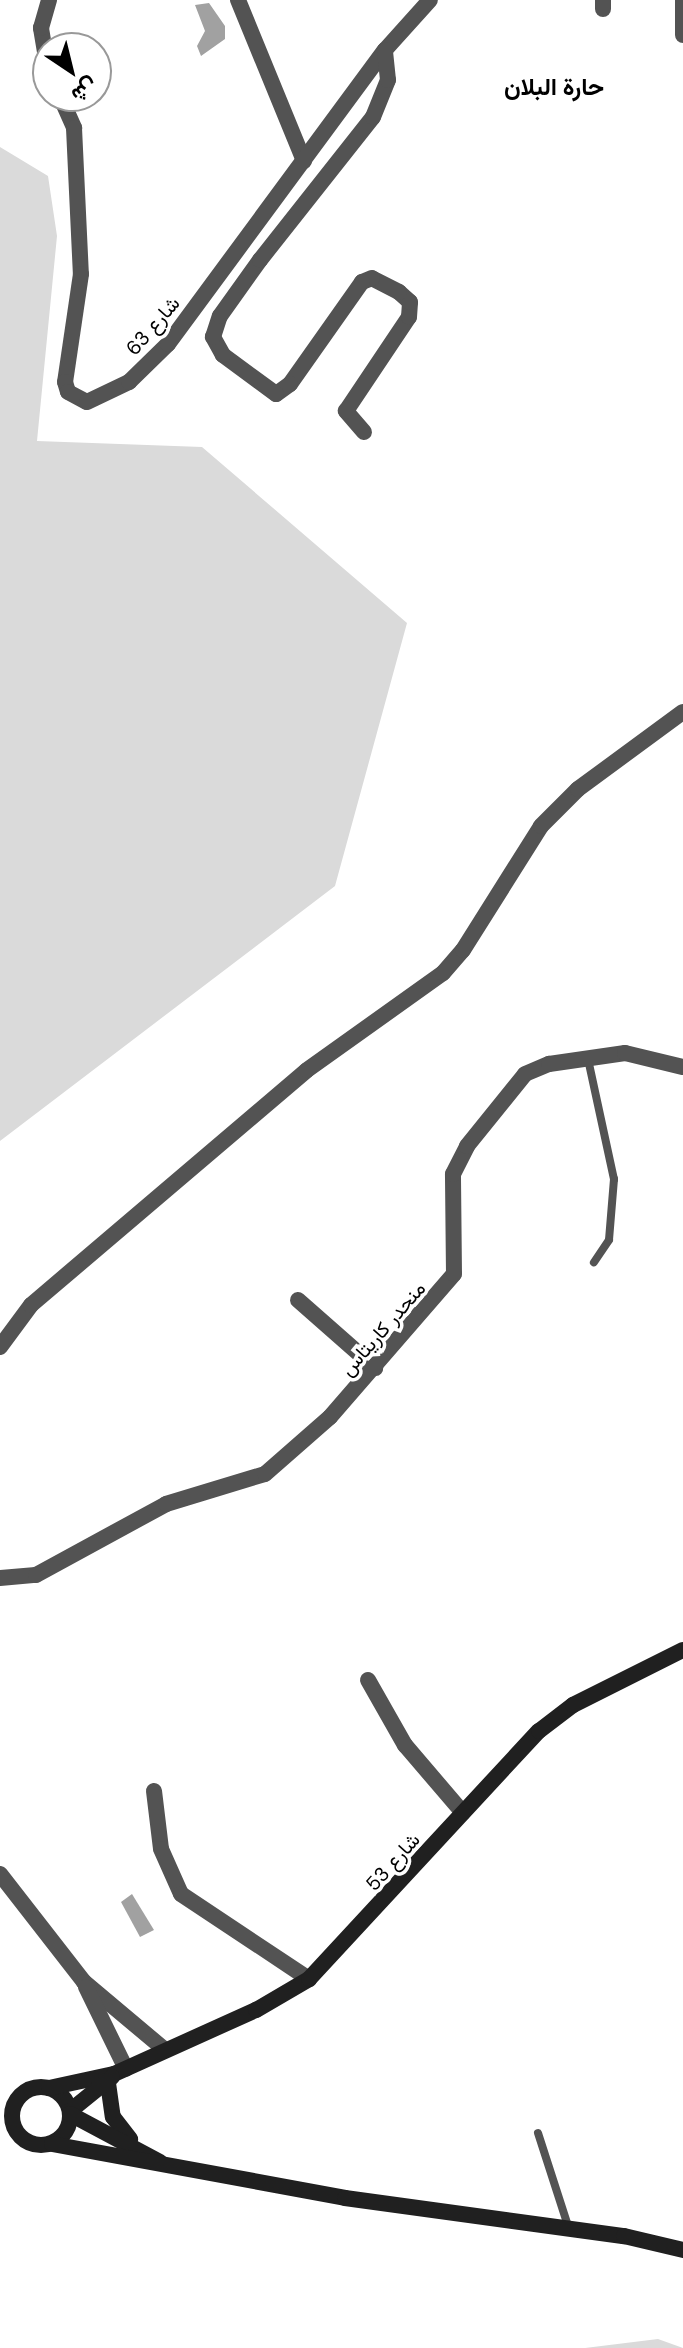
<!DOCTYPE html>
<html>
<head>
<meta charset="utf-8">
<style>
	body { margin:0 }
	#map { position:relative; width:683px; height:2348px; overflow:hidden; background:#fff; font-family:"DM Sans",Vazirmatn,sans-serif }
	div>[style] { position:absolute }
	.green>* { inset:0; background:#dadada }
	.water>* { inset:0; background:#a1a1a1 }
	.lane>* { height:8px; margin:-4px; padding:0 4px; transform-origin:4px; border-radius:4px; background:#535353 }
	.street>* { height:16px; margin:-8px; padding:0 8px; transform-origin:8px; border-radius:8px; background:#535353 }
	.secondary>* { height:16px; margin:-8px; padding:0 8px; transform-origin:8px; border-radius:8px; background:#202020 }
	.secondary>.ring { margin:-8px; padding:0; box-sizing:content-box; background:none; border:16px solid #202020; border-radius:50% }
	span { translate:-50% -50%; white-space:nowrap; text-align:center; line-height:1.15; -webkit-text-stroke:7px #fff; paint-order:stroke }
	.street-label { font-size:20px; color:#000 }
	.quarter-label { font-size:24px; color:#000; font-weight:700 }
	.north { position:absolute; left:32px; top:32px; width:80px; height:80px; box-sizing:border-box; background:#fff; border:2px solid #999; border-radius:50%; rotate:145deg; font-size:22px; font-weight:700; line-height:32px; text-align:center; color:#000 }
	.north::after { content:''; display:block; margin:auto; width:28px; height:36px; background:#000; clip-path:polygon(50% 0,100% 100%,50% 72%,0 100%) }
</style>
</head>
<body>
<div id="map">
	<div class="green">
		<i style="clip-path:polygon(0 147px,48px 176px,57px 236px,37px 441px,202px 447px,407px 623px,335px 886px,0 1141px)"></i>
		<i style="clip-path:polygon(658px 2339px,683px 2348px,585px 2348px)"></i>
	</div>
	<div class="water">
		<i style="clip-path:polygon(209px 3px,225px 26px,225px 39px,201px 56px,197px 46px,205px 31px,195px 5px)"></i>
		<i style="clip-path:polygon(132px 1894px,154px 1930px,140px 1937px,121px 1902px)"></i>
	</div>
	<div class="lane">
		<i style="left:588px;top:1059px;width:123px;rotate:77.8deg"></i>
		<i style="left:614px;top:1179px;width:61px;rotate:94.7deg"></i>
		<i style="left:609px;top:1240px;width:27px;rotate:124deg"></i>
		<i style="left:538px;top:2133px;width:98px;rotate:72.1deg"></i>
	</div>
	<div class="street">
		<i style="left:238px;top:0;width:174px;rotate:67.7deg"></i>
		<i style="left:683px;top:0;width:35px;rotate:90deg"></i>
		<i style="left:603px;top:9px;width:9px;rotate:-90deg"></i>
		<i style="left:48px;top:70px;width:43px;rotate:-99.5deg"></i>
		<i style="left:41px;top:28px;width:29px;rotate:-74deg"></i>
		<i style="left:60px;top:96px;width:35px;rotate:66deg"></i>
		<i style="left:74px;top:128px;width:146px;rotate:87.3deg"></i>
		<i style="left:81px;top:274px;width:109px;rotate:98.4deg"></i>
		<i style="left:65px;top:382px;width:10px;rotate:73deg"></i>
		<i style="left:68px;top:392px;width:21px;rotate:28deg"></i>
		<i style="left:87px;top:402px;width:47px;rotate:-25.5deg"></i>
		<i style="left:129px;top:382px;width:54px;rotate:-44.3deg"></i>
		<i style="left:168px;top:344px;width:365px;rotate:-53.6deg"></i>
		<i style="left:385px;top:50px;width:67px;rotate:-48deg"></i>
		<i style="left:364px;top:432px;width:28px;rotate:-131deg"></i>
		<i style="left:346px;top:411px;width:113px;rotate:-56.2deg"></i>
		<i style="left:409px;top:317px;width:15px;rotate:-86deg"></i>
		<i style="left:410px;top:302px;width:15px;rotate:-138deg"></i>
		<i style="left:399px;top:292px;width:30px;rotate:-153deg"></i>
		<i style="left:372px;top:278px;width:11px;rotate:158deg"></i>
		<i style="left:362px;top:282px;width:125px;rotate:125.2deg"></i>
		<i style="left:290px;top:384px;width:17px;rotate:144deg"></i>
		<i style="left:276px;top:394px;width:66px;rotate:-143.7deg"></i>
		<i style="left:223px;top:355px;width:21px;rotate:-119deg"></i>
		<i style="left:213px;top:337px;width:22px;rotate:-72deg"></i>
		<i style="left:220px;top:316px;width:69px;rotate:-54.5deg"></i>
		<i style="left:260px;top:260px;width:182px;rotate:-51.7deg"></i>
		<i style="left:373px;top:117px;width:40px;rotate:-68deg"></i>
		<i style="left:388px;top:80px;width:30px;rotate:-96deg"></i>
		<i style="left:298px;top:1300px;width:103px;rotate:41.4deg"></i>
		<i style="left:0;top:1347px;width:52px;rotate:-53.6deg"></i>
		<i style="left:31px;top:1305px;width:362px;rotate:-40.4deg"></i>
		<i style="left:307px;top:1070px;width:167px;rotate:-35.5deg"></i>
		<i style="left:443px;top:973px;width:30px;rotate:-49deg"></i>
		<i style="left:463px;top:950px;width:146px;rotate:-57.8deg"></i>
		<i style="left:541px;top:826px;width:52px;rotate:-45deg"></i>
		<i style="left:578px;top:789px;width:130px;rotate:-36.3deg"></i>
		<i style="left:0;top:1578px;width:36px;rotate:-5deg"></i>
		<i style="left:36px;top:1575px;width:148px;rotate:-28.6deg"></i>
		<i style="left:166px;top:1504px;width:103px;rotate:-16.9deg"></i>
		<i style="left:265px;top:1474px;width:86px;rotate:-41.2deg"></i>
		<i style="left:330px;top:1417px;width:189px;rotate:-49.1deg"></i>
		<i style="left:454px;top:1274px;width:100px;rotate:-90.6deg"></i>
		<i style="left:453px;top:1174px;width:31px;rotate:-63deg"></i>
		<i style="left:467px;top:1146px;width:92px;rotate:-51.1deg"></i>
		<i style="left:525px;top:1074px;width:26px;rotate:-23deg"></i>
		<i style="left:549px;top:1064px;width:77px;rotate:-8.2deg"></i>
		<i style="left:625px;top:1053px;width:60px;rotate:13.6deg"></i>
		<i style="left:368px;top:1680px;width:75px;rotate:60.4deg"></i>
		<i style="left:405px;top:1745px;width:89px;rotate:49.5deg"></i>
		<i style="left:154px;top:1791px;width:58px;rotate:83.1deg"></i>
		<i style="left:161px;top:1849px;width:49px;rotate:66deg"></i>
		<i style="left:181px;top:1894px;width:154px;rotate:33.6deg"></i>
		<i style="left:0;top:1874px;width:137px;rotate:52.1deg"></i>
		<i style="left:84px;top:1982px;width:106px;rotate:40deg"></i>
		<i style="left:86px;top:1987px;width:91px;rotate:64deg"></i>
	</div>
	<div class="secondary">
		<i style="left:108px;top:2083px;width:34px;rotate:82deg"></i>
		<i style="left:113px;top:2117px;width:28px;rotate:52deg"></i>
		<i class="ring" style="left:12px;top:2087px;width:42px;height:42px"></i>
		<i style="left:49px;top:2088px;width:66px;rotate:-12.2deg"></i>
		<i style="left:114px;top:2074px;width:156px;rotate:-24.3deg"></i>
		<i style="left:256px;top:2010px;width:61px;rotate:-30.3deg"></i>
		<i style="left:309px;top:1979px;width:338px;rotate:-47.2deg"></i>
		<i style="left:539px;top:1731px;width:43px;rotate:-37.4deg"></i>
		<i style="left:573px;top:1705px;width:123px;rotate:-26.6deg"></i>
		<i style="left:70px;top:2111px;width:54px;rotate:-39deg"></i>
		<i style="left:70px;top:2114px;width:102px;rotate:28.1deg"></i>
		<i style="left:52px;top:2144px;width:298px;rotate:10.4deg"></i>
		<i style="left:345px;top:2198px;width:282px;rotate:7.8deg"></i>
		<i style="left:624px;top:2236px;width:61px;rotate:13.3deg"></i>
	</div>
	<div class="street-label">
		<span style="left:153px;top:326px;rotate:-49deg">شارع 63</span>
		<span style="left:383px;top:1329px;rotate:-49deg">منحدر كاريتاس</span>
		<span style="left:393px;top:1862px;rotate:-48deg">شارع 53</span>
	</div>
	<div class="quarter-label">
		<span style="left:554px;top:87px">حارة البلان</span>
	</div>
	<div class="north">ش</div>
</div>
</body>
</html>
